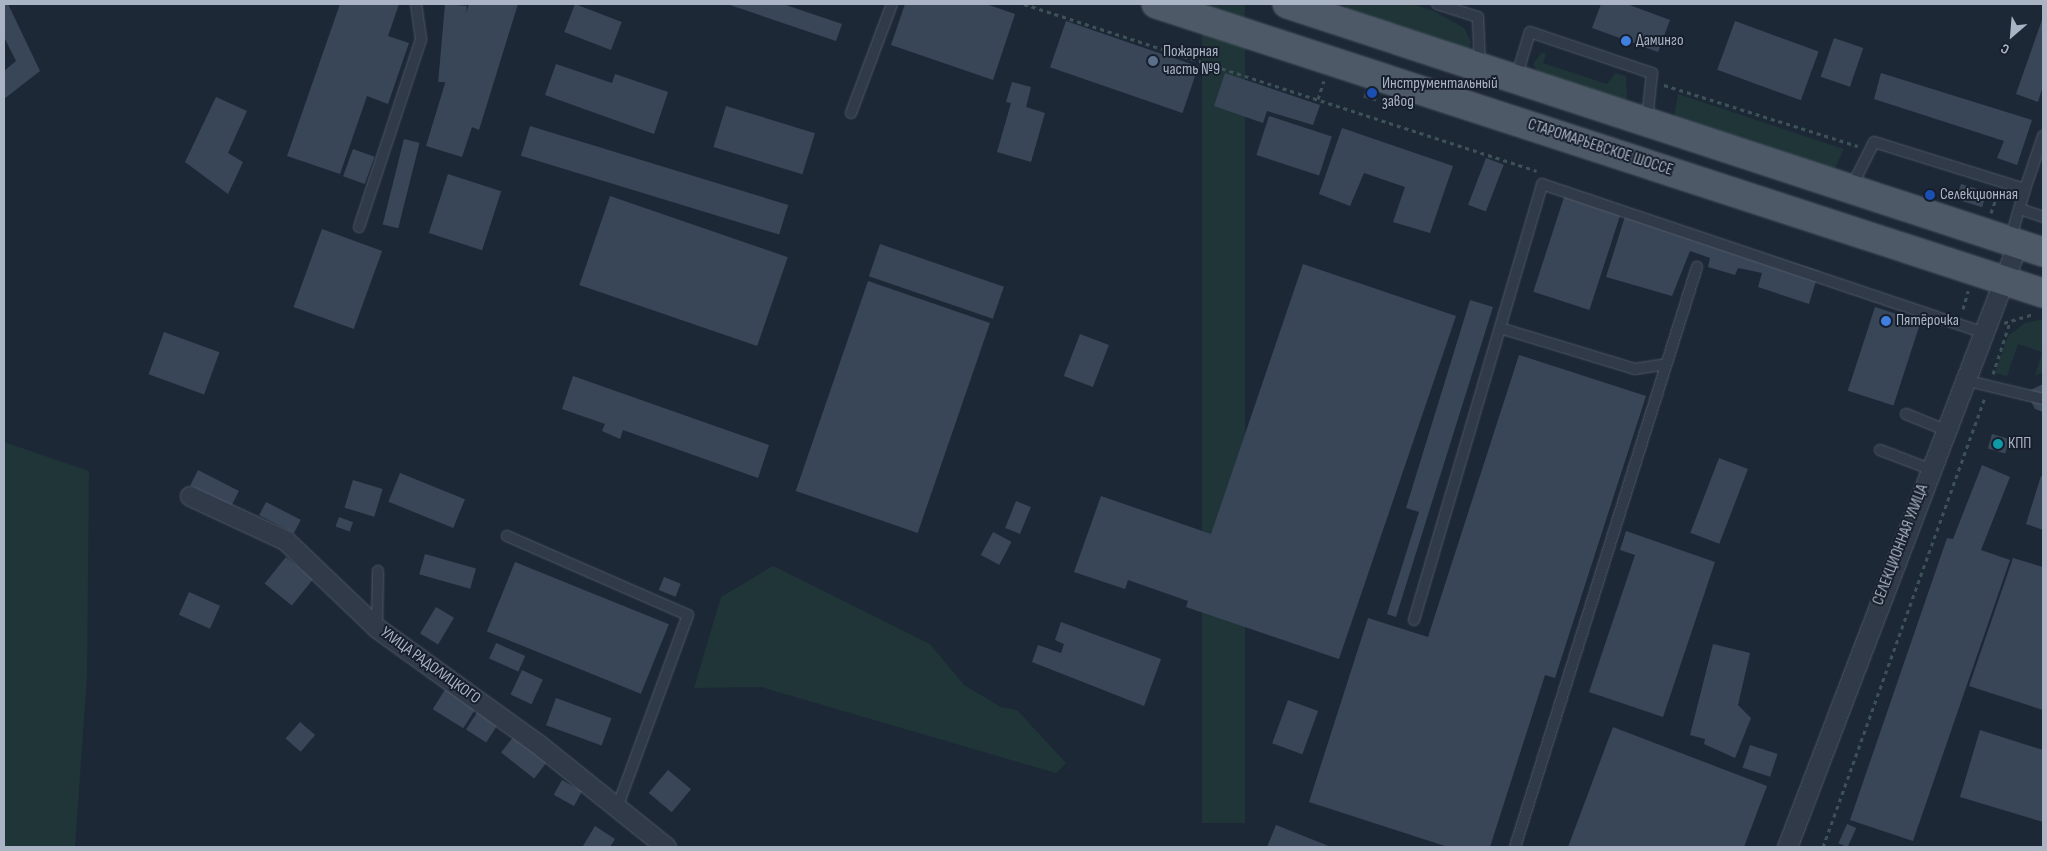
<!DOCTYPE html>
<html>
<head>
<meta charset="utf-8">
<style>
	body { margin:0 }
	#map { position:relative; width:2047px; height:851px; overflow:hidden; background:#1d2837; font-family:"Sofia Sans Condensed",sans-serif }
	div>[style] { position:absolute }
	.green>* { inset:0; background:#1f3538; transform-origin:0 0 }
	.building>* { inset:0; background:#394658; transform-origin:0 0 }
	.path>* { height:3px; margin-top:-1.5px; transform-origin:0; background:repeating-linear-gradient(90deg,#3d5256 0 4px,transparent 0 8px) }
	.roads { filter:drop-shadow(0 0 1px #4e5766) drop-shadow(0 0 1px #4e5766) }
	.service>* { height:10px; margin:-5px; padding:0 5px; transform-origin:5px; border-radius:5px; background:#313a48 }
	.minor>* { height:19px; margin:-9.5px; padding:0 9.5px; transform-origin:9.5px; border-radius:9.5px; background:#313a48 }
	.primary>* { height:28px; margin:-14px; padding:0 14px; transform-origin:14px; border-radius:14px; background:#4e5968 }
	.dots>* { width:14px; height:14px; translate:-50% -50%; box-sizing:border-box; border:2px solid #171f2c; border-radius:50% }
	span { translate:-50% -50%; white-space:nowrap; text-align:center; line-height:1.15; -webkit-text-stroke:4px #171f2c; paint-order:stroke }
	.poi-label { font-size:16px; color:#aab4c5 }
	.left { translate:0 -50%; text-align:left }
	.street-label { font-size:16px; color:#aab4c5 }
	.frame { position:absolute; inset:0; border:5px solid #aab4c5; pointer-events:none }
	.north { position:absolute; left:1987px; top:10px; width:50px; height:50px; -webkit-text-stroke:4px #171f2c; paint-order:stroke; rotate:207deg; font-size:14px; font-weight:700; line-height:20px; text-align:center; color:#aab4c5 }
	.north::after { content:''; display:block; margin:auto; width:18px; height:22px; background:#aab4c5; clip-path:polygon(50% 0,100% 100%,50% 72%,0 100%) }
</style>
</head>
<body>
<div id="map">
	<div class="green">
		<i style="left:1202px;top:4px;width:43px;height:819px"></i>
		<i style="clip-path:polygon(1346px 4px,1412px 4px,1434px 11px,1464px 28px,1471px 42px,1469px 51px,1345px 11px)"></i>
		<i style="clip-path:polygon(1542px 52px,1546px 54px,1543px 63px,1607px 84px,1615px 73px,1626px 76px,1627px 98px,1624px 101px,1539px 74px,1533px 64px)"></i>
		<i style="clip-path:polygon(1678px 94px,1844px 149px,1835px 168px,1827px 172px,1673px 121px)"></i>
		<i style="clip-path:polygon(2043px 319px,2043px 372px,2035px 376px,2042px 352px,2018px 344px,2007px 376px,1995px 373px,2008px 336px,2025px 323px)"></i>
		<i style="clip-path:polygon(4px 442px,89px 471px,87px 676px,75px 847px,4px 847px)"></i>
		<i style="clip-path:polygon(773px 566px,930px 644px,964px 685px,1001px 707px,1017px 710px,1066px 763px,1056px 773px,761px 687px,694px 688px,721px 597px)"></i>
	</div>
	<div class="building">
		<i style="clip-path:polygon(4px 4px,8px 4px,40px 71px,4px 99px,4px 71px,16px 61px,4px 37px)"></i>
		<i style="clip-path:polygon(340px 4px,399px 4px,388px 36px,409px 43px,388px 104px,367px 96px,340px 174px,287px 156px)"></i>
		<i style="left:445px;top:4px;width:22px;height:78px;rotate:5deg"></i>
		<i style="clip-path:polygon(469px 4px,518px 4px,479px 130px,472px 127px,462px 157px,426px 146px)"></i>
		<i style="left:575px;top:4px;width:50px;height:30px;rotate:21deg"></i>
		<i style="clip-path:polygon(727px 4px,783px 4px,842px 24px,836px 41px)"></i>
		<i style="clip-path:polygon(905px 4px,986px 4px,1015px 14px,993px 80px,891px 45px)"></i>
		<i style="clip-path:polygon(1601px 4px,1627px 4px,1670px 20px,1658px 52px,1592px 28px)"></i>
		<i style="clip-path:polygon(2043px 17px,2043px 86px,2038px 102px,2016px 94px)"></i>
		<i style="left:1066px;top:21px;width:140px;height:49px;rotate:19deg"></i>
		<i style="left:1735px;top:21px;width:89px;height:52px;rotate:20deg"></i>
		<i style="left:1834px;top:38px;width:31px;height:41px;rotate:19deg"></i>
		<i style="clip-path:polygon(556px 64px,612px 83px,615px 74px,668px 92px,654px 134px,545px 95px)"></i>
		<i style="clip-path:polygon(1225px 73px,1320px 105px,1313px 125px,1267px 111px,1263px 123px,1214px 106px)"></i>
		<i style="clip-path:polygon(1881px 73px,2032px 120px,2017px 165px,1997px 158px,2004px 141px,1874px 99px)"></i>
		<i style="clip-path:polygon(1012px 82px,1031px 87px,1026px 107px,1045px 113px,1031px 162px,997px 152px,1011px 103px,1006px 102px)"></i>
		<i style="left:1366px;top:89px;width:13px;height:9px;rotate:18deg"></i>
		<i style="clip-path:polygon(216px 97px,247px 111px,228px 153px,243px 162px,228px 194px,185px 162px)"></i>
		<i style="left:726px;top:106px;width:93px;height:43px;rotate:17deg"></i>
		<i style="left:1269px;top:116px;width:66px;height:41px;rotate:18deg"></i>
		<i style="left:530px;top:126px;width:270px;height:31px;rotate:17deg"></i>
		<i style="clip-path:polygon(1342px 128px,1453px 166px,1430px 233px,1393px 222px,1405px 187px,1364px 173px,1350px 206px,1319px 194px)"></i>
		<i style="left:404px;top:139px;width:16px;height:88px;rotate:14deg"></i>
		<i style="left:353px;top:149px;width:23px;height:29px;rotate:20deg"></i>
		<i style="left:1486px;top:158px;width:19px;height:50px;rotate:21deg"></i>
		<i style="left:448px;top:174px;width:56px;height:62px;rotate:18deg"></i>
		<i style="left:1961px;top:184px;width:27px;height:16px;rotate:17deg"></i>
		<i style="left:1567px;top:188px;width:59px;height:109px;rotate:18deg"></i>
		<i style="left:610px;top:196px;width:188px;height:94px;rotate:19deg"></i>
		<i style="clip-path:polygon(1627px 210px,1819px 271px,1809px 304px,1758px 287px,1762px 273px,1738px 268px,1735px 275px,1708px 267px,1710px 258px,1690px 251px,1672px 296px,1606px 277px)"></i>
		<i style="left:322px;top:229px;width:64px;height:83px;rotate:20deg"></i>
		<i style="left:880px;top:244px;width:131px;height:34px;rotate:19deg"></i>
		<i style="clip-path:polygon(1303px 264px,1456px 316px,1339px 659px,1186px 607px,1188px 601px,1128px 580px,1125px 589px,1074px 572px,1101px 496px,1211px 534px)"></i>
		<i style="left:868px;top:281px;width:129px;height:222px;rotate:19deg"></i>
		<i style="clip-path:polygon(1470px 300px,1493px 307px,1396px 617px,1387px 614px,1419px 512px,1406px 508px)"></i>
		<i style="left:1875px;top:307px;width:48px;height:88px;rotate:18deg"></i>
		<i style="left:164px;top:332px;width:59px;height:45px;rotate:20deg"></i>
		<i style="left:1080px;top:334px;width:31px;height:45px;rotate:21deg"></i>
		<i style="clip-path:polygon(1519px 355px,1646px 396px,1555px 678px,1545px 675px,1490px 847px,1448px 847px,1309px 802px,1368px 618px,1428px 637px)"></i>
		<i style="clip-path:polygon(573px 376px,769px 445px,758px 478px,623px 430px,620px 439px,602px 431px,605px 424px,562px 409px)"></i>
		<i style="clip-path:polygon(2043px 384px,2043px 412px,2035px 409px,2026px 392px)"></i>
		<i style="left:1992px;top:434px;width:18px;height:15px;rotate:16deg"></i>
		<i style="left:1719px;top:458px;width:31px;height:80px;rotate:21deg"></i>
		<i style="clip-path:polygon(1982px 465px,2010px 477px,1981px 550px,2010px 560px,1913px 841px,1850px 820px,1947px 538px,1953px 539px)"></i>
		<i style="left:198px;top:470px;width:46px;height:17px;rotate:27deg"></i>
		<i style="left:400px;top:473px;width:70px;height:31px;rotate:22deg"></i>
		<i style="clip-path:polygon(2041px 476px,2043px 477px,2043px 530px,2026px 524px)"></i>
		<i style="left:353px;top:480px;width:31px;height:29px;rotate:17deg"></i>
		<i style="left:1016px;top:501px;width:16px;height:29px;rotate:22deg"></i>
		<i style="left:266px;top:502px;width:39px;height:15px;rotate:27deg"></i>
		<i style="left:339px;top:517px;width:15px;height:10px;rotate:20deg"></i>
		<i style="clip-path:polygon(1626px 531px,1715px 562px,1663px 717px,1589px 692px,1635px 555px,1620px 550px)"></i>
		<i style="left:993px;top:532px;width:21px;height:26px;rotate:28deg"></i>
		<i style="left:425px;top:554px;width:53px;height:21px;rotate:16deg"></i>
		<i style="left:286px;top:557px;width:35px;height:34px;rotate:39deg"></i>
		<i style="clip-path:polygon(2013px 558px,2043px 567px,2043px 710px,1969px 686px)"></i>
		<i style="left:515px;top:562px;width:166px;height:75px;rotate:22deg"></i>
		<i style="left:664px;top:577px;width:18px;height:14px;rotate:22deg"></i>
		<i style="left:189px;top:592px;width:34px;height:25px;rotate:24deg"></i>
		<i style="left:436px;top:607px;width:21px;height:31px;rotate:31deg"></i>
		<i style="clip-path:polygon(1061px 622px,1161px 659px,1144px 706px,1032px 662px,1038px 645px,1061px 653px,1064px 644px,1055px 640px)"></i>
		<i style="left:496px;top:643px;width:32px;height:17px;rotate:24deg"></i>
		<i style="clip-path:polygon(1713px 644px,1750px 653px,1738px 705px,1751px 718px,1735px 758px,1704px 744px,1705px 739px,1690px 735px)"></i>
		<i style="left:522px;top:670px;width:23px;height:27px;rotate:25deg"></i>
		<i style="left:446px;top:688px;width:36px;height:25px;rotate:32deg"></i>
		<i style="left:556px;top:698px;width:59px;height:29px;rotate:20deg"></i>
		<i style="left:1288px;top:700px;width:32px;height:46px;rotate:20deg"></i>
		<i style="left:478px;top:711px;width:24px;height:22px;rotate:33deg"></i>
		<i style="left:300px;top:722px;width:20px;height:22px;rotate:41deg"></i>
		<i style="clip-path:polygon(1613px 727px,1767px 786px,1744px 847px,1568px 847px)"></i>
		<i style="clip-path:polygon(1980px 730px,2043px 750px,2043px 822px,1960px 797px)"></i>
		<i style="left:514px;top:736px;width:42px;height:21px;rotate:38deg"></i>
		<i style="left:1750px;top:745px;width:29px;height:24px;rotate:18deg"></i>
		<i style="left:668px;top:770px;width:30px;height:30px;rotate:40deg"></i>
		<i style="left:562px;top:780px;width:23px;height:17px;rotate:29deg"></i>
		<i style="left:1847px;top:824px;width:10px;height:21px;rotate:24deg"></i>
		<i style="clip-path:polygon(1276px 825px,1331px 847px,1267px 847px)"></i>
		<i style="clip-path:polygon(595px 826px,615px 839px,610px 847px,583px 846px)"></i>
	</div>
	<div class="path">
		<i style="left:1024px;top:4px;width:539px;rotate:18.03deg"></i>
		<i style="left:1664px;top:85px;width:203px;rotate:17.5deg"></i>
		<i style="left:1318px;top:99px;width:19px;rotate:-72deg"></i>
		<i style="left:1991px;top:213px;width:21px;rotate:-71deg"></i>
		<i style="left:1963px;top:309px;width:19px;rotate:-74deg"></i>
		<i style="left:2004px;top:323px;width:30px;rotate:-17deg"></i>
		<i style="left:1993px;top:374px;width:52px;rotate:-71.9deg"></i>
		<i style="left:1823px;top:847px;width:476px;rotate:-70.2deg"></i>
	</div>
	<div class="roads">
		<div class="service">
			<i style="left:1437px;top:4px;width:43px;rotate:17.6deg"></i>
			<i style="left:1478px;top:17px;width:49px;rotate:87.7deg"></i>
			<i style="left:1516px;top:78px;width:48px;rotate:-73.1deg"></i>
			<i style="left:1530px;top:32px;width:129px;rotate:18.6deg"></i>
			<i style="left:1652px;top:73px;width:47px;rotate:96.1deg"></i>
			<i style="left:851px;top:113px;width:116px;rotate:-69.4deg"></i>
			<i style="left:1851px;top:188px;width:51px;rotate:-63.4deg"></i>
			<i style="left:1874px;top:142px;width:158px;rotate:17.3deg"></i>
			<i style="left:2025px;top:189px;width:53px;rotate:106.4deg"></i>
			<i style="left:2025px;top:189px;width:56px;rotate:-71.2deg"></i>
			<i style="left:2020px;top:209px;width:24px;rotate:19deg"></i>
			<i style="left:359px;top:227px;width:198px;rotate:-71.7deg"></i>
			<i style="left:421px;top:39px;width:35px;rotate:-98deg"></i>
			<i style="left:1500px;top:328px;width:141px;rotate:16.9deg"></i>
			<i style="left:1635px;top:369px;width:31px;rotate:-9deg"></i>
			<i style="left:1964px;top:380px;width:81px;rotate:13.5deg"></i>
			<i style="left:1906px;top:414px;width:42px;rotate:22.3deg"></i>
			<i style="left:1880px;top:450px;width:53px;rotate:20.8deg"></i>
			<i style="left:507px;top:536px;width:197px;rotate:23.6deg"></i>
			<i style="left:688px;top:615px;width:206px;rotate:110.2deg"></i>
			<i style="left:1414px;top:620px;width:454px;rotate:-73.6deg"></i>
			<i style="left:1542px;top:184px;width:465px;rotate:18.6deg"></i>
			<i style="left:377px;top:627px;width:56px;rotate:-89deg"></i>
			<i style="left:1515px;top:847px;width:608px;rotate:-72.58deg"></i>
		</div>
		<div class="minor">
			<i style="left:190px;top:496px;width:105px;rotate:24.9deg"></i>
			<i style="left:285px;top:540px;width:127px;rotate:43.7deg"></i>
			<i style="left:377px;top:628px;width:198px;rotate:35.8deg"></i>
			<i style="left:538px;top:744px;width:164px;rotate:38.8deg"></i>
			<i style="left:1787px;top:847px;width:647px;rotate:-69.07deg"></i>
		</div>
		<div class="primary">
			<i style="left:1156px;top:4px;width:933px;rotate:18.05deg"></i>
			<i style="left:1287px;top:4px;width:796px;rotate:18.16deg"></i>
		</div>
	</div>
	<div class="dots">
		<i style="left:1626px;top:41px;background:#3f7fe0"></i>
		<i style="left:1153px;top:61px;background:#5c6f8a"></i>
		<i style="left:1372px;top:93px;background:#1a4fb4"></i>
		<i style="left:1930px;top:195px;background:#1a4fb4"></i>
		<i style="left:1886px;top:321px;background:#3f7fe0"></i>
		<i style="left:1998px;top:444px;background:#0f9aa8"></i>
	</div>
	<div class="poi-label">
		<span class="left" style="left:1636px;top:41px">Даминго</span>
		<span class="left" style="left:1163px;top:61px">Пожарная<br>часть №9</span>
		<span class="left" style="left:1382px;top:93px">Инструментальный<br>завод</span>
		<span class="left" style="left:1940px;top:195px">Селекционная</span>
		<span class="left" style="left:1896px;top:321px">Пятёрочка</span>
		<span class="left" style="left:2008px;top:444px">КПП</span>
	</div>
	<div class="street-label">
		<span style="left:1600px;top:148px;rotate:18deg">СТАРОМАРЬЕВСКОЕ ШОССЕ</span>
		<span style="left:1901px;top:545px;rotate:-69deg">СЕЛЕКЦИОННАЯ УЛИЦА</span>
		<span style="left:430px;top:666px;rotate:36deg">УЛИЦА РАДОЛИЦКОГО</span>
	</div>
	<div class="frame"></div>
	<div class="north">С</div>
</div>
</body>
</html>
